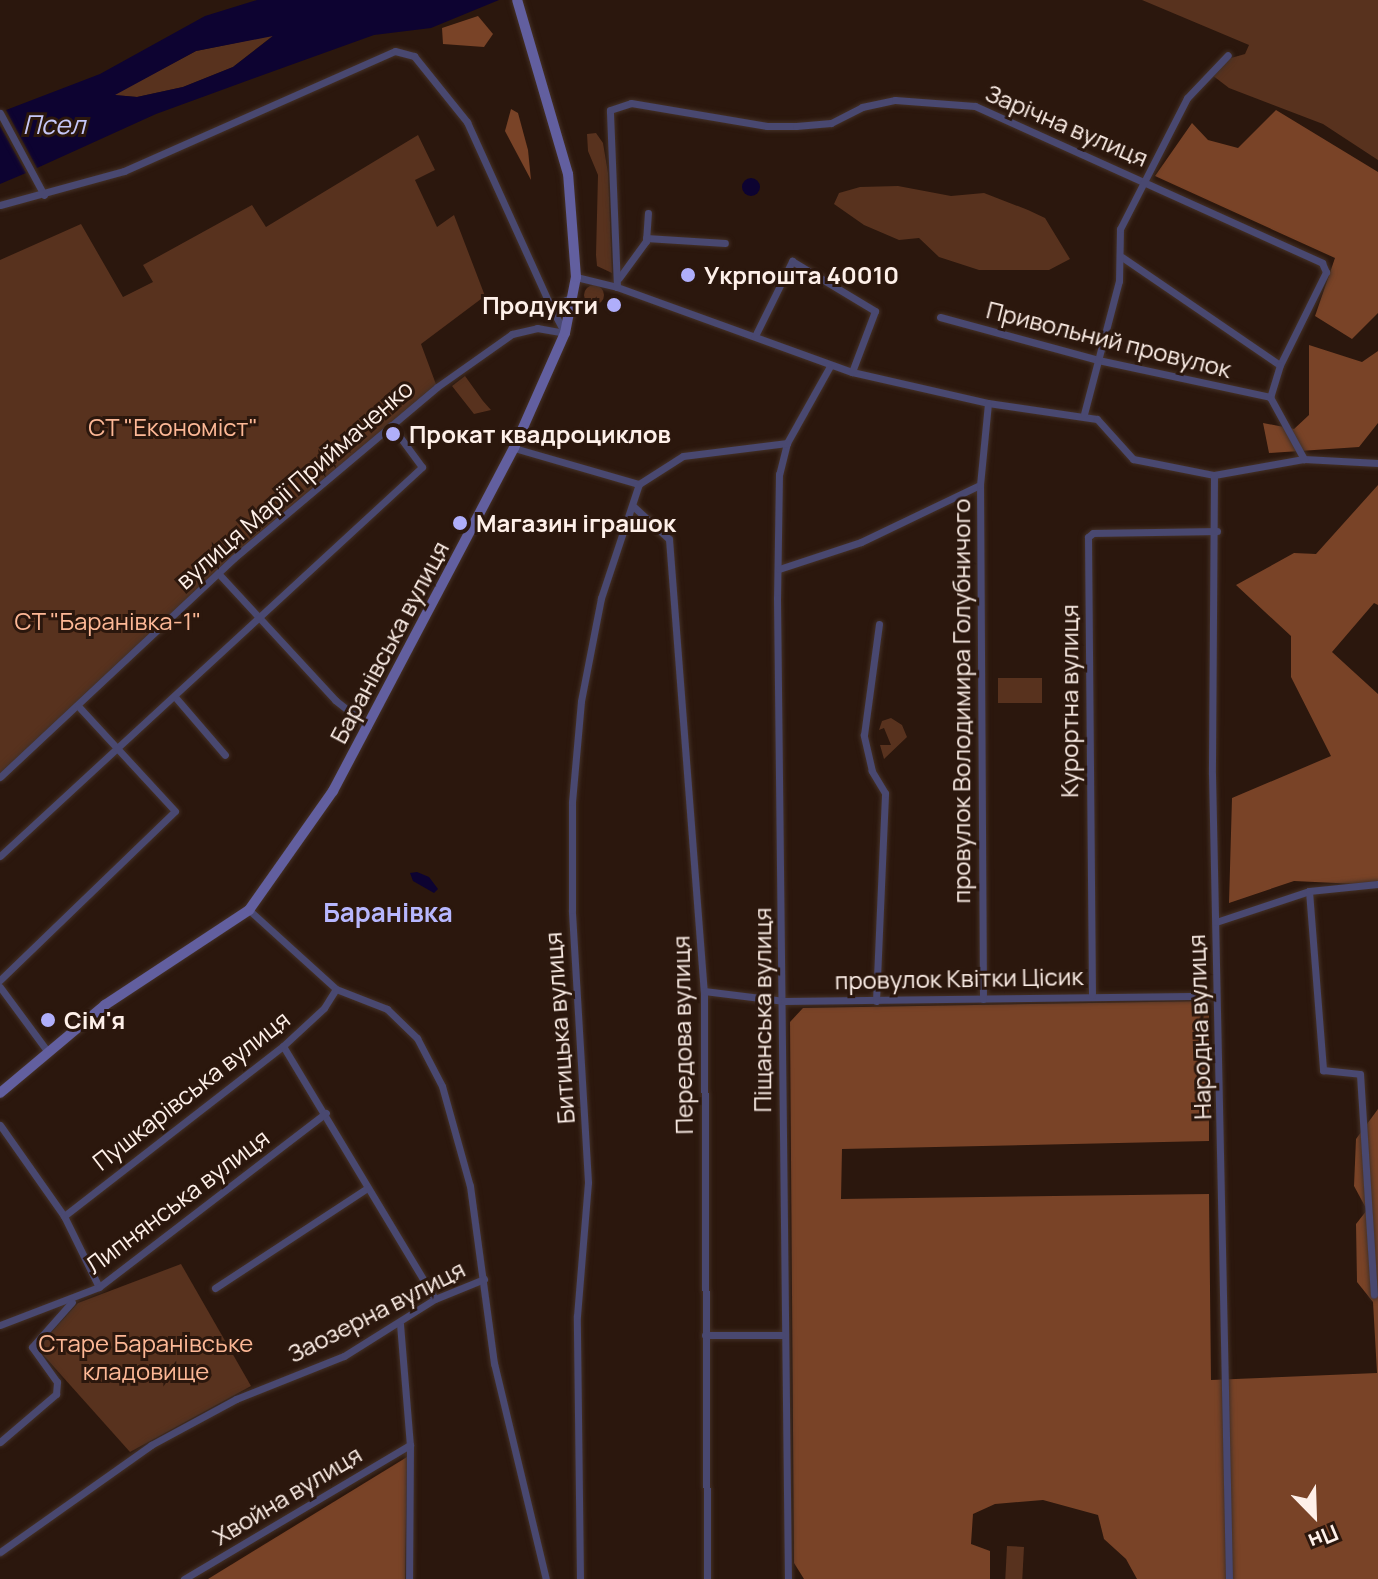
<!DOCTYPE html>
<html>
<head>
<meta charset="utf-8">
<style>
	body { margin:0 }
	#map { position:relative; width:1378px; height:1579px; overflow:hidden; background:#2b170d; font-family:Manrope,sans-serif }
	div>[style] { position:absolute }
	.green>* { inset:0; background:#58321e; transform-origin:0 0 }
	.round { border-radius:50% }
	.forest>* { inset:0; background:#794327 }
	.water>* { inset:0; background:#0d0331 }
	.roads { filter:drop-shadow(0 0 2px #443127) drop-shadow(0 0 2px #443127) }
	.street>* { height:7px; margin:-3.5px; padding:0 3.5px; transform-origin:3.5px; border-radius:3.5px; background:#494870 }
	.secondary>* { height:10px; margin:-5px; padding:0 5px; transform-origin:5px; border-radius:5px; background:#625f9f }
	.dots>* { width:22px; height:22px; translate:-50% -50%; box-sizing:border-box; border:4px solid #2b170d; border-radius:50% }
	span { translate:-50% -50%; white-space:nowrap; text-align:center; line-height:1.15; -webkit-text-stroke:6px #2b170d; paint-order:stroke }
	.street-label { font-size:24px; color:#fef0e9 }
	.poi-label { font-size:24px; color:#fef0e9; font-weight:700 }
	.left { translate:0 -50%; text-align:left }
	.right { translate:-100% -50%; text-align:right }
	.park-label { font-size:24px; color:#fdb896 }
	.water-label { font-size:26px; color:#c6c7f8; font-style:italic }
	.neighbourhood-label { font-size:26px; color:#b7b7fe; font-weight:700 }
	.north { position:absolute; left:1274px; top:1475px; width:80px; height:80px; -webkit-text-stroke:6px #2b170d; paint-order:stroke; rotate:157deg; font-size:22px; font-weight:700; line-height:32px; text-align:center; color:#fef0e9 }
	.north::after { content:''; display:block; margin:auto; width:28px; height:36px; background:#fef0e9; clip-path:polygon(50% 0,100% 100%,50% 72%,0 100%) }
</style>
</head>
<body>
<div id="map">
	<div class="green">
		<i style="clip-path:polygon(1142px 0,1378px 0,1378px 160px,1323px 124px,1229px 88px,1212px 75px,1231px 58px,1245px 54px,1249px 45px)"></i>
		<i style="clip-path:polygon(274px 35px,233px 67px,183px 87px,137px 97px,113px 95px,196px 51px)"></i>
		<i style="clip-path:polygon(596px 133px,603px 143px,608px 173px,612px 273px,597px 266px,596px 255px,598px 175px,588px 151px,587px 134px)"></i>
		<i style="clip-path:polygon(418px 135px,435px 170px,415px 180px,437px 227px,454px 215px,485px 296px,421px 344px,437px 387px,234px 558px,0 777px,0 260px,81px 224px,123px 297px,153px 282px,143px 265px,252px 205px,266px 227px)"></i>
		<i style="clip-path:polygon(898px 186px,951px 196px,984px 193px,1028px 210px,1045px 218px,1070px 259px,1049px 270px,979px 270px,939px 257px,919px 238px,899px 240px,864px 225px,834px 204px,839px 193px,860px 187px)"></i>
		<i class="round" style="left:584px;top:285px;width:20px;height:20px"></i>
		<i style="clip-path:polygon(465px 376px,483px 401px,491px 410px,474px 414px,452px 386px)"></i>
		<i style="left:998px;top:678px;width:44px;height:25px"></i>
		<i style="clip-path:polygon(891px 718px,902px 725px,907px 737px,884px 759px,880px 745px,891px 745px,884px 728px,879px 730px,882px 721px)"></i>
		<i style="clip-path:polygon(181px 1264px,251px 1386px,130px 1452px,37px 1348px,78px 1303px)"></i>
		<i style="left:1007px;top:1546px;width:17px;height:33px;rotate:3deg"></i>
	</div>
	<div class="forest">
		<i style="clip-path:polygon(478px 16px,493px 34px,484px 47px,443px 44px,442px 28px)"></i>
		<i style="clip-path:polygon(511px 109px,518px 113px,528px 150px,531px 180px,505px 131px)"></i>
		<i style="clip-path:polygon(1276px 110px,1378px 172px,1378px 313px,1352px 339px,1315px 316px,1335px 258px,1155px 176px,1192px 123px,1208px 140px,1238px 148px)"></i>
		<i style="clip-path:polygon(1309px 345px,1362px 362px,1378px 351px,1378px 423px,1359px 447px,1269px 453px,1263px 423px,1294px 429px,1309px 415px)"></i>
		<i style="clip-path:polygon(1378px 485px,1378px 605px,1374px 603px,1332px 652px,1378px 694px,1378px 885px,1294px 881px,1229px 903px,1232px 798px,1331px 756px,1291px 677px,1291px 636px,1236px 585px,1294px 553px,1316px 554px)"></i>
		<i style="clip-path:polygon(1209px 1001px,1209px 1141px,842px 1149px,841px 1199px,1209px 1194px,1211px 1380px,1377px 1373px,1373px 1302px,1357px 1282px,1356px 1224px,1367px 1210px,1354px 1186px,1356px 1139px,1378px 1109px,1378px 1579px,1137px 1579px,1126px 1559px,1104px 1539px,1098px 1515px,1043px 1500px,995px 1504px,973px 1514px,971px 1544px,990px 1551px,990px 1579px,804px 1579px,794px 1563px,790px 1022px,803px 1008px)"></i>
		<i style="clip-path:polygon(407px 1457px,405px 1579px,208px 1579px)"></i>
	</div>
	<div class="water">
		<i style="clip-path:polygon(evenodd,257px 0,499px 0,431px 28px,374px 35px,274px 71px,156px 114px,37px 168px,6px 110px,100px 74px,205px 16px,257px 0,273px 36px,233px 67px,183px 87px,137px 97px,115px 95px,196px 51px,273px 36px)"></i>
		<i style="clip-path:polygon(0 126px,26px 173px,0 184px)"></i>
		<i class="round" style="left:742px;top:178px;width:18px;height:18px"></i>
		<i style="clip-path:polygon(417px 872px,429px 877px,438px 889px,434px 893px,413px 881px,410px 873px)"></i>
	</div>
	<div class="roads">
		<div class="street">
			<i style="left:0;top:113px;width:93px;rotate:61.8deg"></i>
			<i style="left:0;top:205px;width:129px;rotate:-15.3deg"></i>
			<i style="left:124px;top:171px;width:296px;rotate:-23.9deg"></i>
			<i style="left:395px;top:51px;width:20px;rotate:15deg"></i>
			<i style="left:414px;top:56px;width:85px;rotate:51.2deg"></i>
			<i style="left:467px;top:122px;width:203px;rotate:65.6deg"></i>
			<i style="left:551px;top:307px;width:23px;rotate:-25deg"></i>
			<i style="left:646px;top:238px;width:79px;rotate:3.6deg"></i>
			<i style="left:1122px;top:257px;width:191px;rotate:34.4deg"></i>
			<i style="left:576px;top:277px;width:42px;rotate:13.7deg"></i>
			<i style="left:617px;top:287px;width:250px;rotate:19.9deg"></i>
			<i style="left:852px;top:372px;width:139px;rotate:12.8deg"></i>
			<i style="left:988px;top:403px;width:110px;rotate:8.4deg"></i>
			<i style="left:1097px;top:419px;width:54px;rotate:48deg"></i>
			<i style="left:1133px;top:459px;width:83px;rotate:11.2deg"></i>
			<i style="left:1214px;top:475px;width:91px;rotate:-10.1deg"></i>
			<i style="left:1304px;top:459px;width:74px;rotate:3.1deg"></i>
			<i style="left:619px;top:278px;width:46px;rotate:-53.9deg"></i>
			<i style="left:646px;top:241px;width:28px;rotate:-86deg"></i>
			<i style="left:617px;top:287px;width:177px;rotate:-92.3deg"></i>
			<i style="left:610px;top:110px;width:22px;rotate:-18deg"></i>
			<i style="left:631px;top:103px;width:138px;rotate:9.6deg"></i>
			<i style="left:767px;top:126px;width:29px"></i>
			<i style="left:796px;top:126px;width:35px;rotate:-5deg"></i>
			<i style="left:831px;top:123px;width:35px;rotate:-27deg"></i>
			<i style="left:862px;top:107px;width:34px;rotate:-12deg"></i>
			<i style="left:895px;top:100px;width:80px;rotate:4.3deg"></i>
			<i style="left:975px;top:106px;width:381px;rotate:24.3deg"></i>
			<i style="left:1322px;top:263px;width:10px;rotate:66deg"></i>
			<i style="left:1326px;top:272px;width:104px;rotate:116.3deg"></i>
			<i style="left:1280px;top:365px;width:34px;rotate:107deg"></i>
			<i style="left:1270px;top:397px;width:71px;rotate:61.3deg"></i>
			<i style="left:551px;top:307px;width:30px;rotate:62deg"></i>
			<i style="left:940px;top:317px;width:164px;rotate:15.2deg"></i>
			<i style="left:1098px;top:360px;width:176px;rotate:12.1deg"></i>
			<i style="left:755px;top:336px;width:84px;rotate:-63.7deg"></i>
			<i style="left:792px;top:261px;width:97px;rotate:31.1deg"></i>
			<i style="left:875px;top:311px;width:65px;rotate:110.7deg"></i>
			<i style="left:1084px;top:414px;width:138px;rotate:-75.3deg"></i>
			<i style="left:1119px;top:281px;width:52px;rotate:-88.9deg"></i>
			<i style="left:1120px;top:229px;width:147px;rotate:-62.9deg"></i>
			<i style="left:1187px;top:98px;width:59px;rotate:-46.4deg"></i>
			<i style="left:787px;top:443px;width:32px;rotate:104deg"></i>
			<i style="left:779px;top:474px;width:124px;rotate:90.9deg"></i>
			<i style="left:777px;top:598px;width:981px;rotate:89.36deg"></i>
			<i style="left:514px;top:448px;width:130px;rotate:16.1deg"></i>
			<i style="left:639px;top:484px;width:52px;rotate:-32.5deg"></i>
			<i style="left:683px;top:456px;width:105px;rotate:-7.1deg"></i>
			<i style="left:787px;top:443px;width:88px;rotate:-60.8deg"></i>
			<i style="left:1214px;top:475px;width:299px;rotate:90.4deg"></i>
			<i style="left:1212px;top:774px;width:805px;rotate:88.79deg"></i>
			<i style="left:634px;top:507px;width:47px;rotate:42.4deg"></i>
			<i style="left:669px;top:539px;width:453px;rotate:85.6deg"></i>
			<i style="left:704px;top:991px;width:588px;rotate:89.71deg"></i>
			<i style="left:779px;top:569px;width:86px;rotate:-18.2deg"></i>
			<i style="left:861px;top:542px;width:132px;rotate:-25.6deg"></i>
			<i style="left:218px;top:573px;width:173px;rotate:47.3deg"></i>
			<i style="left:335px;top:700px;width:42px;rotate:38.2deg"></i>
			<i style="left:176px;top:698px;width:75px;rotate:49.3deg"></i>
			<i style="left:0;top:777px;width:320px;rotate:-43.1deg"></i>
			<i style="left:234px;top:558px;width:265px;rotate:-40.1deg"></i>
			<i style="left:437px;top:387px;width:92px;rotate:-35.2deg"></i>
			<i style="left:512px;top:334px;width:26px;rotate:-13deg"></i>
			<i style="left:537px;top:328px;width:28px;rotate:10deg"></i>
			<i style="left:0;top:856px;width:574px;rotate:-42.67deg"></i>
			<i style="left:422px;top:467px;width:52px;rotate:-126.4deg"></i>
			<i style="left:1309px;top:891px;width:180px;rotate:85.5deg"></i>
			<i style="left:1323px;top:1070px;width:37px;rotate:6deg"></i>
			<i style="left:1360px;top:1074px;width:221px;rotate:86.4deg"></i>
			<i style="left:249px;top:910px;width:118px;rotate:42.2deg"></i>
			<i style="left:336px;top:989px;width:55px;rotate:21.4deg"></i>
			<i style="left:387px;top:1009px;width:42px;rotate:44deg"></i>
			<i style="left:417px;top:1038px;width:54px;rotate:62.5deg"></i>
			<i style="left:442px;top:1086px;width:104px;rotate:74.4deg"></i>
			<i style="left:470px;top:1186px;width:179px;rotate:82.3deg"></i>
			<i style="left:494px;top:1363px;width:222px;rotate:76.5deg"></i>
			<i style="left:1216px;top:922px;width:98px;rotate:-18.4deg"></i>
			<i style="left:1309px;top:891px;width:69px;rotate:-5.8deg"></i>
			<i style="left:0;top:980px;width:243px;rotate:-44deg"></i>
			<i style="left:175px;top:811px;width:143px;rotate:-132.7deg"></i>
			<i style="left:0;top:987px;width:81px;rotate:53.6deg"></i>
			<i style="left:704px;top:991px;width:81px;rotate:7.1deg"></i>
			<i style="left:784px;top:1001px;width:432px;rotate:-0.7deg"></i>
			<i style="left:1092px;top:995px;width:458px;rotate:-90.5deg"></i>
			<i style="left:1088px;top:537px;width:6px;rotate:-39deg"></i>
			<i style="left:1093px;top:533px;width:124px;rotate:-0.9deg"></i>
			<i style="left:983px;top:999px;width:514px;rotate:-90.33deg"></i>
			<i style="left:980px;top:485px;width:82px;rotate:-84.4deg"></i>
			<i style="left:876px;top:1001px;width:208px;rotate:-87.5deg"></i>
			<i style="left:885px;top:793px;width:26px;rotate:-121deg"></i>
			<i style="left:872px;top:771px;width:37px;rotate:-103deg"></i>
			<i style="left:864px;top:735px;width:112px;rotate:-82.3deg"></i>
			<i style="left:283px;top:1046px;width:295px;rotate:59deg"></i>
			<i style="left:0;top:1125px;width:111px;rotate:54.9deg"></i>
			<i style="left:64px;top:1216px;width:79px;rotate:63.8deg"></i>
			<i style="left:64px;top:1216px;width:277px;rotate:-37.8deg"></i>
			<i style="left:283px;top:1046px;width:56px;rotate:-42.8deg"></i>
			<i style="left:324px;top:1008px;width:22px;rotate:-58deg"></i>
			<i style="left:215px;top:1288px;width:182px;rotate:-33.3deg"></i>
			<i style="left:400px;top:1324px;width:121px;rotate:85.3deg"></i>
			<i style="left:410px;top:1445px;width:134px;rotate:90.4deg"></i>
			<i style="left:0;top:1325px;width:106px;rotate:-21deg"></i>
			<i style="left:99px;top:1287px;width:286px;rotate:-37.5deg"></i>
			<i style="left:705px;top:1335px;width:77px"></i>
			<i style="left:0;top:1442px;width:74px;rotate:-40.6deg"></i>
			<i style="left:56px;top:1394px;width:12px;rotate:-85deg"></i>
			<i style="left:57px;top:1382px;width:43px;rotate:-125.5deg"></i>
			<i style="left:32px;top:1347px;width:60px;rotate:-48.4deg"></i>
			<i style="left:0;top:1552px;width:185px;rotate:-35.3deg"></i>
			<i style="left:151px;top:1445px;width:97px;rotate:-28.4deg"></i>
			<i style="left:236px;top:1399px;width:116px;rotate:-21.7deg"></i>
			<i style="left:344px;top:1356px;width:107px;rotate:-32.1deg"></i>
			<i style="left:435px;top:1299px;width:53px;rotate:-22.2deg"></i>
			<i style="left:184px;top:1579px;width:263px;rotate:-30.7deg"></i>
			<i style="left:580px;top:1579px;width:263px;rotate:-90.7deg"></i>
			<i style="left:577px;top:1316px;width:134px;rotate:-85.3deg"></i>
			<i style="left:588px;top:1182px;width:272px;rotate:-93.4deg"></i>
			<i style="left:572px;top:910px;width:108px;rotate:-90deg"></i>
			<i style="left:572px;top:802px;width:101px;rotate:-84.9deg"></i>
			<i style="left:581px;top:701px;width:105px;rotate:-79deg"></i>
			<i style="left:601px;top:598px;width:120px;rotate:-71.6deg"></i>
		</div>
		<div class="secondary">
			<i style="left:0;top:1093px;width:137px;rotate:-40deg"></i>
			<i style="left:105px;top:1005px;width:173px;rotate:-33.4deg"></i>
			<i style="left:249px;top:910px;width:146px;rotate:-54.8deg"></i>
			<i style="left:333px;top:791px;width:388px;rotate:-62.2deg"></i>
			<i style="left:514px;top:448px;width:126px;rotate:-66.1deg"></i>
			<i style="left:565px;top:333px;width:57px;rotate:-78.9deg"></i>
			<i style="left:576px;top:277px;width:103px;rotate:-94.4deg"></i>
			<i style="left:568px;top:174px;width:181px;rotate:-106.3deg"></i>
		</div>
	</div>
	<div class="dots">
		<i style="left:688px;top:275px;background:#afaefa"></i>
		<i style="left:614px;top:305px;background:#afaefa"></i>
		<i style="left:393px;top:434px;background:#afaefa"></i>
		<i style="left:460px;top:523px;background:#afaefa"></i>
		<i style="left:48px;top:1020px;background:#afaefa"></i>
	</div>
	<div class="street-label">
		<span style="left:1067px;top:125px;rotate:23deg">Зарічна вулиця</span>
		<span style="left:1109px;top:339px;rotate:14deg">Привольний провулок</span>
		<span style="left:294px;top:484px;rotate:-41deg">вулиця Марії Приймаченко</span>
		<span style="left:389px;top:642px;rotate:-62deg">Баранівська вулиця</span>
		<span style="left:961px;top:701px;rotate:-90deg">провулок Володимира Голубничого</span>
		<span style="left:1069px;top:701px;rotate:-90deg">Курортна вулиця</span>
		<span style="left:959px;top:978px;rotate:-1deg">провулок Квітки Цісик</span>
		<span style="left:762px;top:1010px;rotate:-90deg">Піщанська вулиця</span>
		<span style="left:1199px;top:1027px;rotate:-92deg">Народна вулиця</span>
		<span style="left:559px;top:1028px;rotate:-94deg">Битицька вулиця</span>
		<span style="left:682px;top:1035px;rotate:-91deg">Передова вулиця</span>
		<span style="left:191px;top:1090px;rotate:-38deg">Пушкарівська вулиця</span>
		<span style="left:177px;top:1201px;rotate:-37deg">Липнянська вулиця</span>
		<span style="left:376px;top:1311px;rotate:-27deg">Заозерна вулиця</span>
		<span style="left:287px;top:1495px;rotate:-31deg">Хвойна вулиця</span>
	</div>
	<div class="poi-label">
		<span class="left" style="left:704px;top:275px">Укрпошта 40010</span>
		<span class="right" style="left:598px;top:305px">Продукти</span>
		<span class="left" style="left:409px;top:434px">Прокат квадроциклов</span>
		<span class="left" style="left:476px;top:523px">Магазин іграшок</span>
		<span class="left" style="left:64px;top:1020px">Сім'я</span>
	</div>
	<div class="park-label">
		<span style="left:173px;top:427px">СТ "Економіст"</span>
		<span style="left:108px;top:621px">СТ "Баранівка-1"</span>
		<span style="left:146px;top:1357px">Старе Баранівське<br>кладовище</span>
	</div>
	<div class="water-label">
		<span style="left:54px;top:125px">Псел</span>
	</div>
	<div class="neighbourhood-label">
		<span style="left:388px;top:913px">Баранівка</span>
	</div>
	<div class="north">Пн</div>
</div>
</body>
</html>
